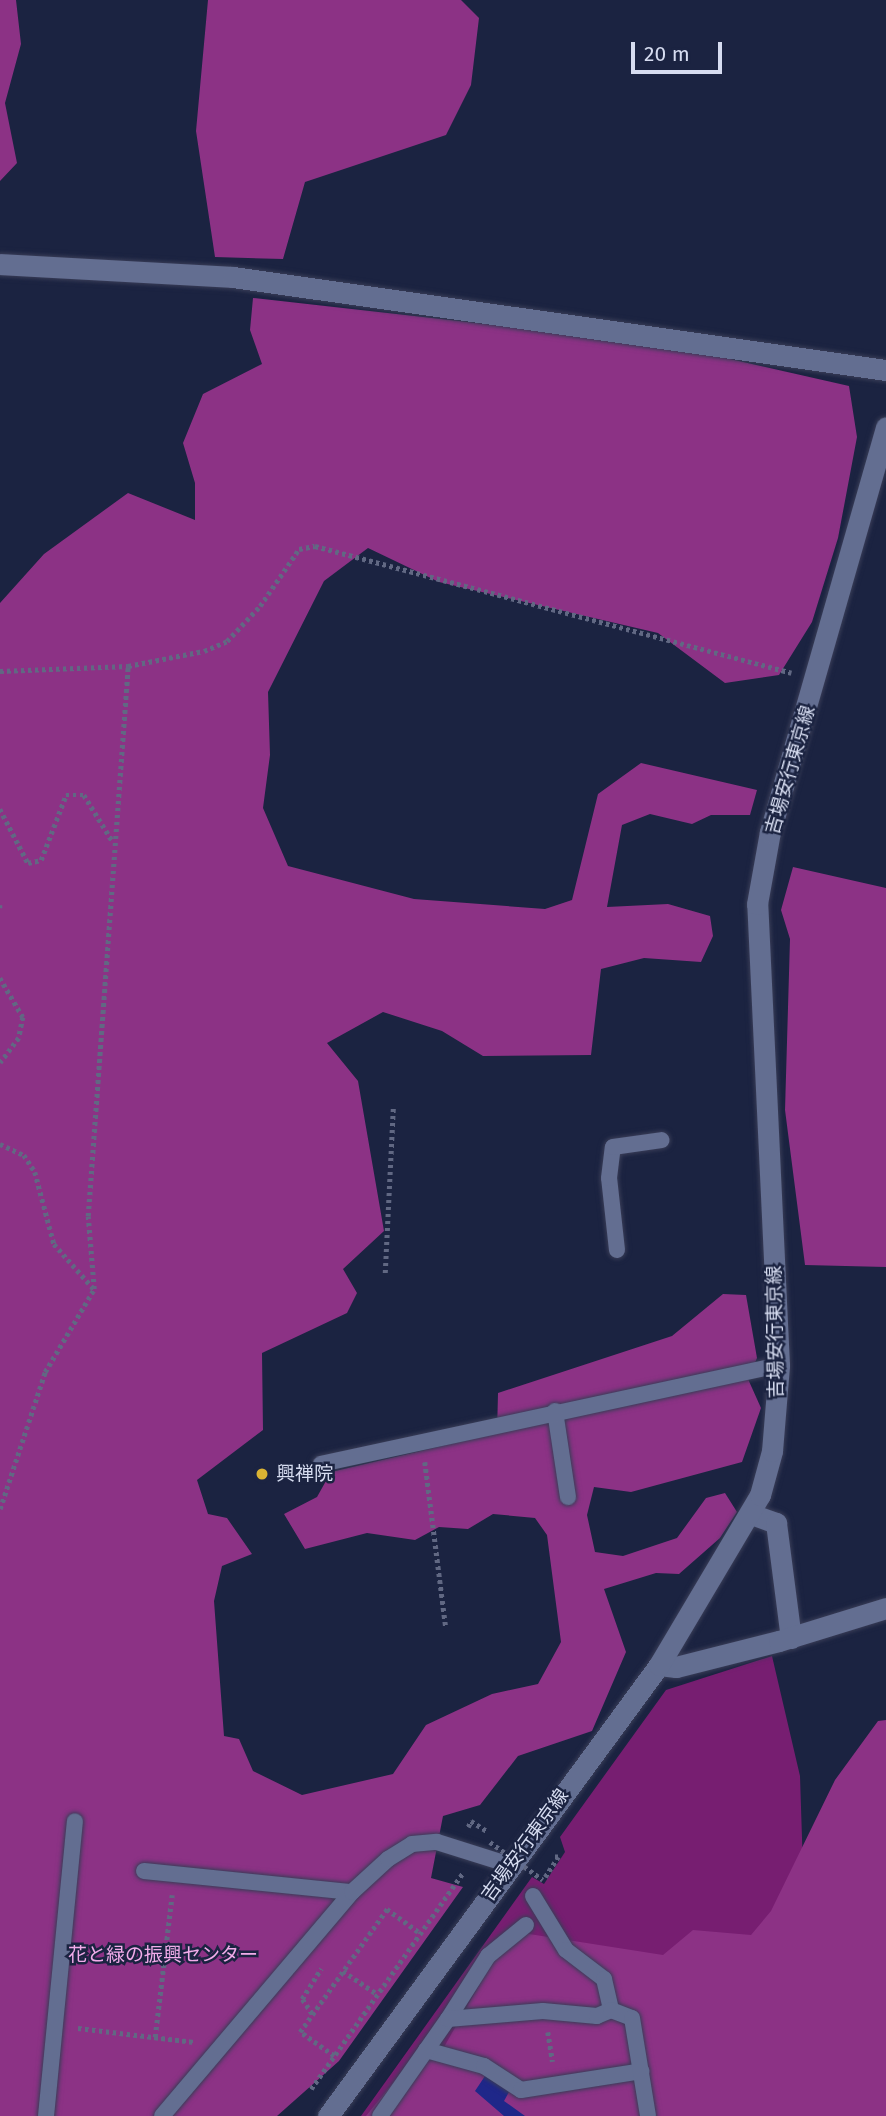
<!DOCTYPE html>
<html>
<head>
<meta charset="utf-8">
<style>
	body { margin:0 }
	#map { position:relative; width:886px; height:2116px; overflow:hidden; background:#1b2341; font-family:"Fira Sans","Noto Sans JP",sans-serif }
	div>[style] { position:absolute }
	.green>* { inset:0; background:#771e71 }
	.forest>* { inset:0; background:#8c3285 }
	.water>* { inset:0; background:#1f2789 }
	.path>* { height:4.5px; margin-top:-2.25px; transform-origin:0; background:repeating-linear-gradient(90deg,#616883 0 3.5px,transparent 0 7px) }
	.roads { filter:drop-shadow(0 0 2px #393d57) drop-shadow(0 0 2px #393d57) }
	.service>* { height:16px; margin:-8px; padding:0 8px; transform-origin:8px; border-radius:8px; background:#636e91 }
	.minor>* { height:21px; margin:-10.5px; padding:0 10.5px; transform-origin:10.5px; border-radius:10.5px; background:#636e91 }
	.secondary>* { height:21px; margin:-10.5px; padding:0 10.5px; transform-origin:10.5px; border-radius:10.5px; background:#636e91 }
	.path-bridge>* { height:4.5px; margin-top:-2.25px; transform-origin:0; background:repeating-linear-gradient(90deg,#616883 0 3.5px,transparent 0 7px) }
	.dots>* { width:19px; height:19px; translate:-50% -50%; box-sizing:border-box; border:4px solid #1b2341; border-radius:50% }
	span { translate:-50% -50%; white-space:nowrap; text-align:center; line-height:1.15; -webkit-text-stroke:5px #1b2341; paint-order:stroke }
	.street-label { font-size:19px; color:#d6dcf0 }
	.poi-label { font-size:19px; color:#d6dcf0 }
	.left { translate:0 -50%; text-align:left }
	.park-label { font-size:19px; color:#f2acea }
	.scale { position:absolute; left:631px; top:42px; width:91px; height:32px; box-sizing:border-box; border:4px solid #d6dcf0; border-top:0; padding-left:9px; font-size:21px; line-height:24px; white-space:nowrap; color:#d6dcf0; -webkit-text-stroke:5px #1b2341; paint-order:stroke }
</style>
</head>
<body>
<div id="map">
	<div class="green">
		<i style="clip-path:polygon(772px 1656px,800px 1776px,811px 2116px,361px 2116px,532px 1877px,544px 1884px,565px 1852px,560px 1837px,666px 1690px)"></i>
	</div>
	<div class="forest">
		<i style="clip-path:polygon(0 0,16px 0,21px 44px,5px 103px,17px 163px,0 181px)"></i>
		<i style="clip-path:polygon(208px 0,461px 0,479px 18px,471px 85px,446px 135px,305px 182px,283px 259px,215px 257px,196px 131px)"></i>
		<i style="clip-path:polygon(253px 298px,664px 344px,849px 386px,857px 437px,838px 538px,812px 622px,779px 675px,725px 683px,658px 633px,439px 582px,368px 548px,324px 581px,268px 692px,270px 755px,263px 808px,288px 866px,414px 899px,545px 909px,572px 900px,598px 794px,641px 763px,757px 790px,750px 815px,711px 815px,692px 824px,650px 814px,622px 825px,607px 907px,668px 904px,710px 916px,713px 936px,701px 962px,644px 958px,601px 969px,591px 1055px,483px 1056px,442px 1031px,383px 1012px,327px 1043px,358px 1081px,384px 1231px,343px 1269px,357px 1293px,347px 1313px,262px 1353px,263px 1430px,197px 1480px,208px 1514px,227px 1518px,252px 1554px,222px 1566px,214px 1601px,224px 1736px,239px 1739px,253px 1771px,302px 1795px,393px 1774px,426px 1725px,492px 1694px,538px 1684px,561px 1642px,547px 1535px,535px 1518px,493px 1514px,468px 1529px,439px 1527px,415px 1540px,367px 1533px,305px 1549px,284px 1514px,317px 1497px,331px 1472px,497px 1433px,498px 1393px,672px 1336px,723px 1294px,746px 1295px,757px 1358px,748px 1379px,761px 1408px,742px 1462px,631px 1492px,594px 1487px,587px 1515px,595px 1552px,623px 1556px,677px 1538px,706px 1498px,725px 1493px,737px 1512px,720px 1538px,679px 1574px,656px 1573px,604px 1589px,626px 1652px,592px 1731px,518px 1756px,480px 1805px,443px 1816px,431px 1878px,463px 1887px,339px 2061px,277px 2116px,0 2116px,0 603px,44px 554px,128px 493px,195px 520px,195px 483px,183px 443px,203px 394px,262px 364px,250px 330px)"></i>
		<i style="clip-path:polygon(793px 867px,886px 888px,886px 1267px,805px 1265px,785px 1110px,790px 939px,781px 910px)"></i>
		<i style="clip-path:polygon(886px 1720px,886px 2116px,366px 2116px,400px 2074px,444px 2047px,510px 1931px,663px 1955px,693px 1930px,751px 1935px,771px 1911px,835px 1780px,878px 1721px)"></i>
	</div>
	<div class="water">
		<i style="clip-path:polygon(485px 2076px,509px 2092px,504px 2101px,525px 2116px,504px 2116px,475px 2091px)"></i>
	</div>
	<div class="path">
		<i style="left:0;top:671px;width:128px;rotate:-2.2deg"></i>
		<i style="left:128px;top:666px;width:77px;rotate:-11.2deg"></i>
		<i style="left:204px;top:651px;width:25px;rotate:-23deg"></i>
		<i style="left:227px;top:641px;width:48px;rotate:-46.7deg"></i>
		<i style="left:260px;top:606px;width:69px;rotate:-55.6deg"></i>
		<i style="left:299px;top:549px;width:16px;rotate:-11deg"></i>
		<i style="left:315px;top:546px;width:493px;rotate:14.9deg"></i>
		<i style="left:0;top:809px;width:61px;rotate:62.6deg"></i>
		<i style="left:28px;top:863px;width:13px;rotate:-13deg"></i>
		<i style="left:41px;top:860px;width:70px;rotate:-69deg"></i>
		<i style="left:66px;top:795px;width:18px"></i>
		<i style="left:84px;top:795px;width:55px;rotate:58.3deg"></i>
		<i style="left:0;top:905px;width:3px;rotate:90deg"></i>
		<i style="left:0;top:978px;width:45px;rotate:59.5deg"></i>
		<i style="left:23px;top:1017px;width:21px;rotate:101deg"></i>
		<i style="left:19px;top:1038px;width:31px;rotate:127deg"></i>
		<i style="left:0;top:1144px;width:26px;rotate:25deg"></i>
		<i style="left:24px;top:1155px;width:20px;rotate:57deg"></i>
		<i style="left:35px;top:1172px;width:74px;rotate:75.2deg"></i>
		<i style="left:54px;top:1244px;width:60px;rotate:48.4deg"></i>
		<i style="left:385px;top:1273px;width:166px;rotate:-87.2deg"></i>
		<i style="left:425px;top:1462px;width:167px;rotate:82.8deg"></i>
		<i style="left:0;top:1509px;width:144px;rotate:-71.8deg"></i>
		<i style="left:45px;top:1372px;width:96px;rotate:-59.4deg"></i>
		<i style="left:94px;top:1289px;width:73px;rotate:-94.7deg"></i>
		<i style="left:88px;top:1216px;width:551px;rotate:-85.84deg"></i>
		<i style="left:468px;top:1827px;width:7px;rotate:-63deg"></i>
		<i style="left:471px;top:1821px;width:19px;rotate:32deg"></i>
		<i style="left:545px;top:1877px;width:24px;rotate:-57deg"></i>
		<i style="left:558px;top:1857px;width:7px;rotate:180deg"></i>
		<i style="left:343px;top:1971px;width:41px;rotate:34.1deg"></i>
		<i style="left:312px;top:2014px;width:18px;rotate:-124deg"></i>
		<i style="left:302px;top:1999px;width:36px;rotate:-58deg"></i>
		<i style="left:78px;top:2028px;width:117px;rotate:6.9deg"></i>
		<i style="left:548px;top:2032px;width:30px;rotate:81deg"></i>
		<i style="left:155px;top:2037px;width:143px;rotate:-83.2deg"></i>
		<i style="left:334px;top:2056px;width:42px;rotate:-144.8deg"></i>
		<i style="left:300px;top:2032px;width:151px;rotate:-54.7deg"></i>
		<i style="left:387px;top:1909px;width:39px;rotate:36deg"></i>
		<i style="left:311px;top:2089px;width:264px;rotate:-54.9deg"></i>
	</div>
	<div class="roads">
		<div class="service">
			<i style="left:617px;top:1250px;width:72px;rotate:-96.3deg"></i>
			<i style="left:609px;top:1178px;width:31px;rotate:-83deg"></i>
			<i style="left:613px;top:1147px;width:49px;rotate:-8.1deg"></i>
			<i style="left:555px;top:1411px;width:87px;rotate:81.4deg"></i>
			<i style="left:321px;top:1464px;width:469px;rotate:-12.2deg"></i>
			<i style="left:144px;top:1871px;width:209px;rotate:5.8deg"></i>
			<i style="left:533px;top:1896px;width:63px;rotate:58.6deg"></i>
			<i style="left:566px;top:1950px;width:48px;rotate:37.3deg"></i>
			<i style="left:604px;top:1979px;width:32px;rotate:77deg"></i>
			<i style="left:448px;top:2019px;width:75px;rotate:-57.6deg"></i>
			<i style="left:488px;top:1956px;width:49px;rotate:-39.2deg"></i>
			<i style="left:426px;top:2050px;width:60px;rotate:15.4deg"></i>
			<i style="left:484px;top:2066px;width:44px;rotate:33deg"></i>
			<i style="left:521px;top:2090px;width:122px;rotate:-8.9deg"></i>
			<i style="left:46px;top:2116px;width:296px;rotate:-84.4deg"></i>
			<i style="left:162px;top:2116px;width:294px;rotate:-49.7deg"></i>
			<i style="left:352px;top:1892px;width:49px;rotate:-42.5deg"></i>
			<i style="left:388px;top:1859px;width:28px;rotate:-32deg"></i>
			<i style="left:412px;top:1844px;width:25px;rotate:-5deg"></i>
			<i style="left:437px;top:1842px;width:77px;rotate:17.5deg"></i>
			<i style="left:380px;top:2116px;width:118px;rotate:-55deg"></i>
			<i style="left:448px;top:2019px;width:95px;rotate:-4.8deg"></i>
			<i style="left:543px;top:2011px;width:54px;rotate:5.3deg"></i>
			<i style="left:597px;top:2016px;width:15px;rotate:-23deg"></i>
			<i style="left:611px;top:2010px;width:22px;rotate:21deg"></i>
			<i style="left:632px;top:2018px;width:99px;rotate:80.7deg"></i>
		</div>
		<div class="minor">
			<i style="left:0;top:264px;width:233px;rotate:3.2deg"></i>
			<i style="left:233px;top:277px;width:660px;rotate:8.11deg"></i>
			<i style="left:751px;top:1514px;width:27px;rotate:20deg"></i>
			<i style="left:776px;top:1523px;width:116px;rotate:82.6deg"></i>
			<i style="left:659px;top:1665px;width:17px;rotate:7deg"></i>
			<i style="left:676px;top:1667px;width:106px;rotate:-14.2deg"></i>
			<i style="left:779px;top:1641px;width:112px;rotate:-17.1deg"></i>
		</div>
		<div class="secondary">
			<i style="left:328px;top:2116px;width:559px;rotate:-53.72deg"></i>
			<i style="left:659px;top:1665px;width:198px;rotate:-59.3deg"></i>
			<i style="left:760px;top:1495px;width:46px;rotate:-74.7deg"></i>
			<i style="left:772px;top:1451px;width:86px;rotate:-85.3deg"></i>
			<i style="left:779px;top:1365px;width:462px;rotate:-92.7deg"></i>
			<i style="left:757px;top:904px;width:73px;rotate:-79.8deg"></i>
			<i style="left:770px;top:832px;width:421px;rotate:-74deg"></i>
		</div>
	</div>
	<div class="path-bridge">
		<i style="left:490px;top:1842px;width:65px;rotate:35.6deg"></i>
	</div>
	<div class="dots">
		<i style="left:262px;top:1474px;background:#dab333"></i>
	</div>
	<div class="street-label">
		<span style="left:790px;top:770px;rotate:-74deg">吉場安行東京線</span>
		<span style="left:775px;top:1332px;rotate:-91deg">吉場安行東京線</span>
		<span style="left:525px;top:1845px;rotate:-54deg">吉場安行東京線</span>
	</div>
	<div class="poi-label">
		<span class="left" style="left:276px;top:1474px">興禅院</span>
	</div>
	<div class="park-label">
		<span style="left:163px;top:1955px">花と緑の振興センター</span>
	</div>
	<div class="scale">20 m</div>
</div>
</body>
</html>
